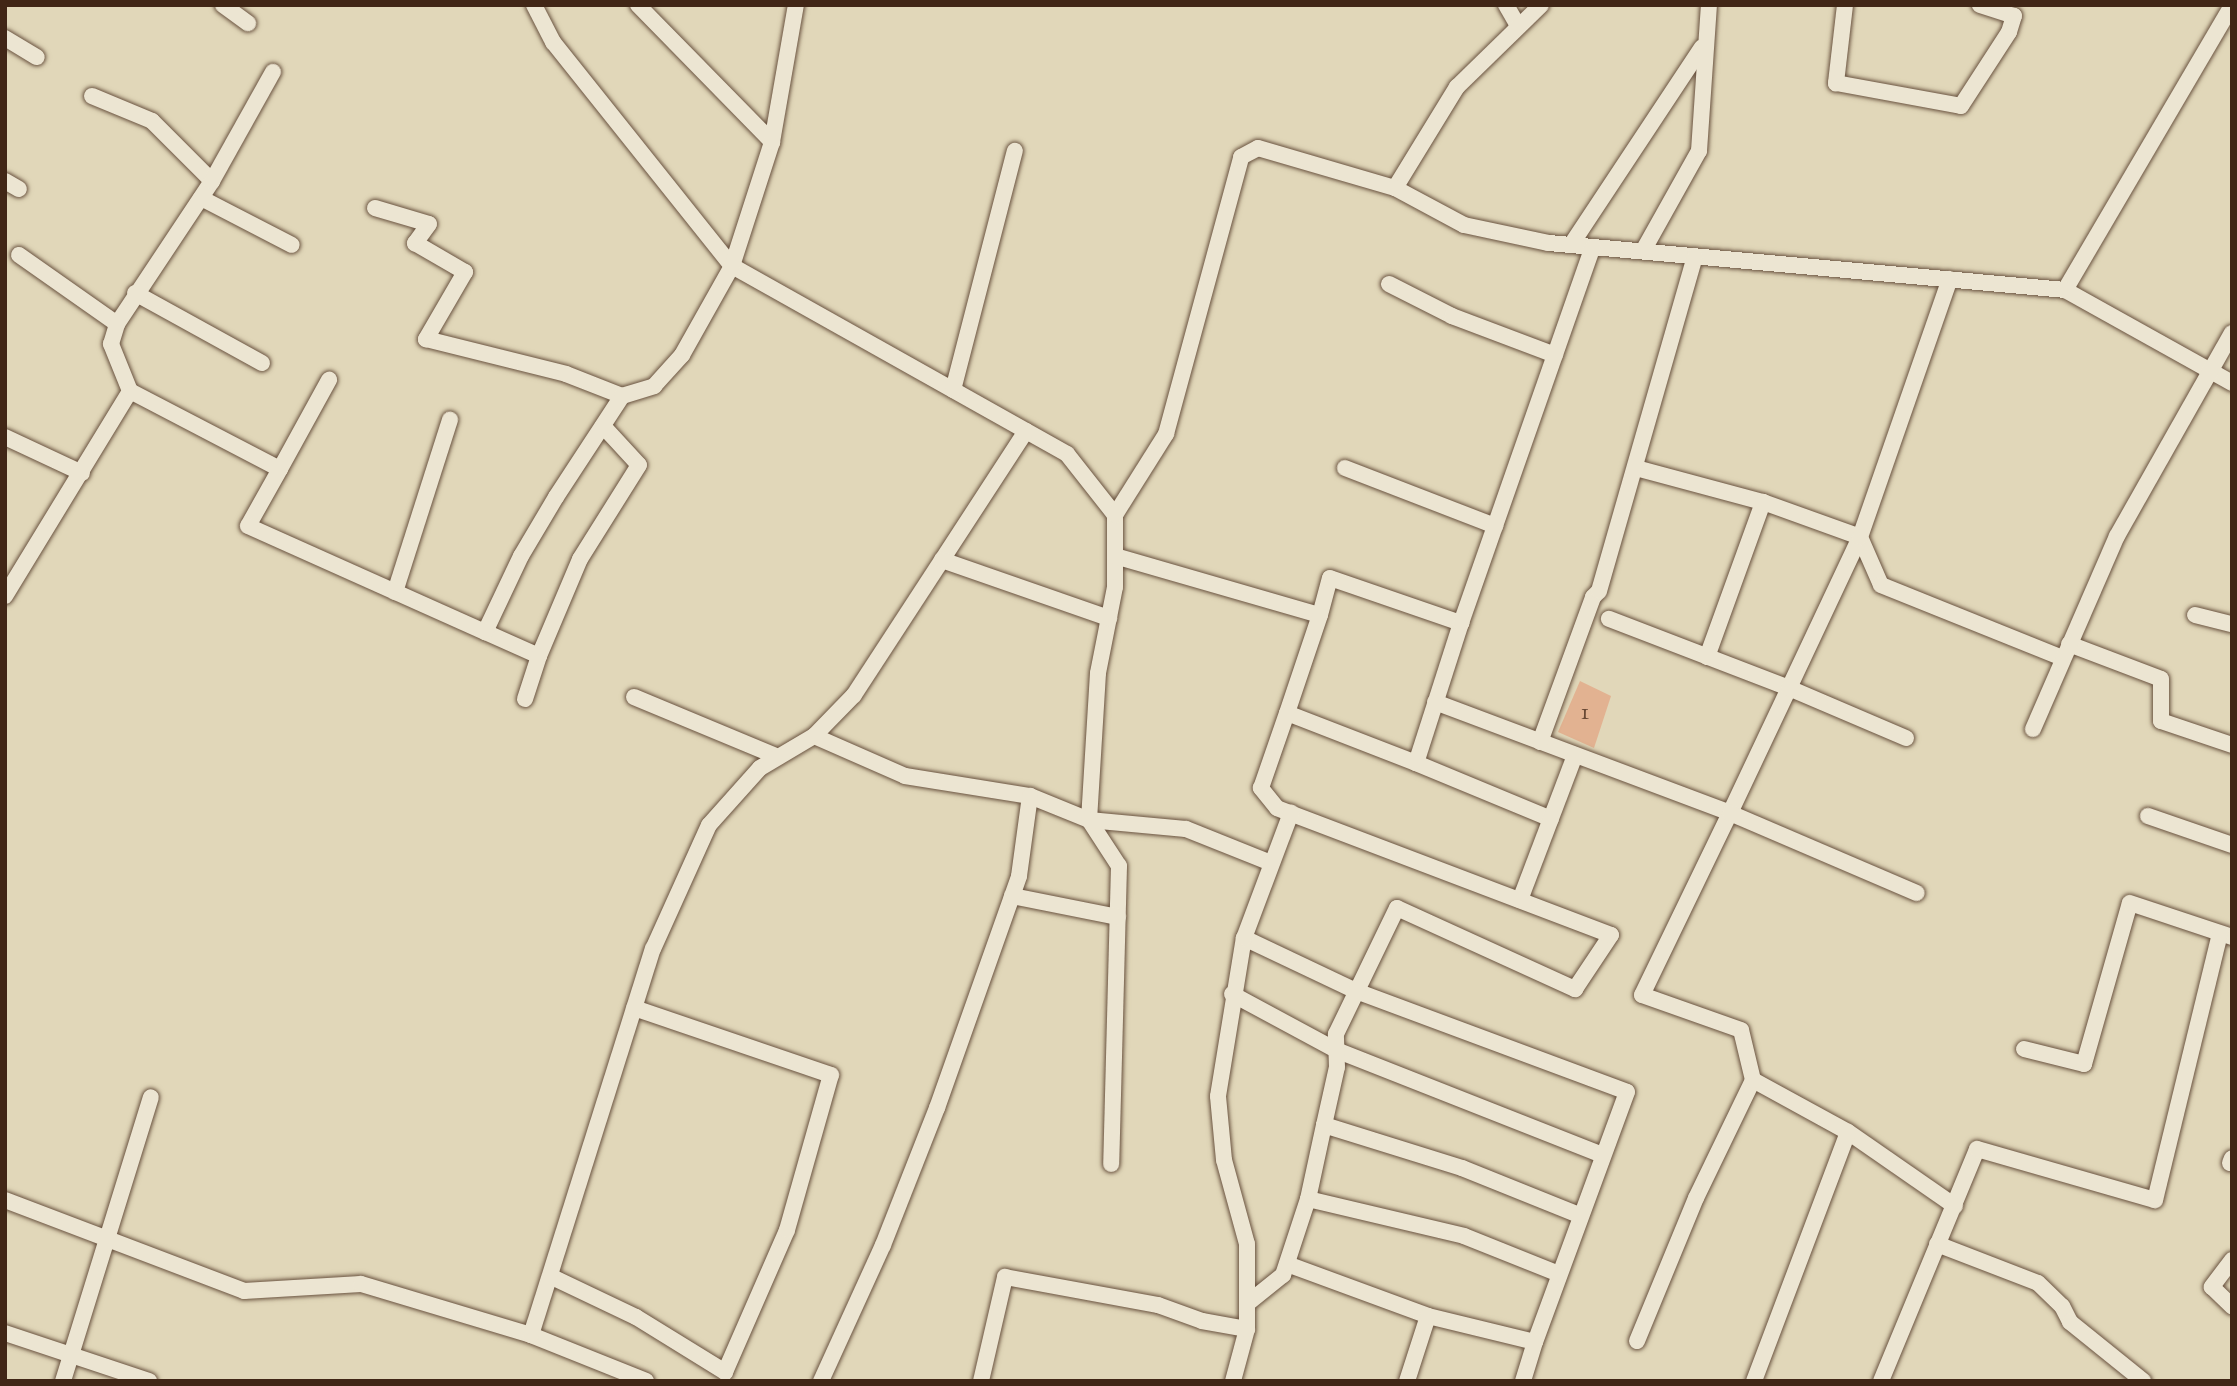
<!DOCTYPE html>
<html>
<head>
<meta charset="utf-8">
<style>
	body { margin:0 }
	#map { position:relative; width:2237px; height:1386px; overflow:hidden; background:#e1d7b9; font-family:"Sorts Mill Goudy",serif }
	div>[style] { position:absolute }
	.building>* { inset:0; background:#e2b291 }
	.roads { filter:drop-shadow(0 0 2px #69523f) drop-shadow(0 0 2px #69523f) }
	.minor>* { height:16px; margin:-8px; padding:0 8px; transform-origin:8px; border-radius:8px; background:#ece5d2 }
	span { translate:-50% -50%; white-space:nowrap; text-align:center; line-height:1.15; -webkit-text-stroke:6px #ece5d2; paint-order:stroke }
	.number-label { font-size:24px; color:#694935 }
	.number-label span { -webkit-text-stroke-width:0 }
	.frame { position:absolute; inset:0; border:7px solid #412616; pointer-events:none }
</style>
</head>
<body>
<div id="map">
	<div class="building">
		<i style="clip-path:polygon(1580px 681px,1611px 696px,1594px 748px,1558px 732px)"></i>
	</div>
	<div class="roads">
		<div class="minor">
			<i style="left:223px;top:5px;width:31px;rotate:36deg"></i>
			<i style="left:534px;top:5px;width:42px;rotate:62.8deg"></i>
			<i style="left:553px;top:42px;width:287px;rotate:51.4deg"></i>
			<i style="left:732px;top:266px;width:384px;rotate:29.3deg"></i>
			<i style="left:1067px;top:454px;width:78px;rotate:51.8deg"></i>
			<i style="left:1115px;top:515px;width:72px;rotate:90deg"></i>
			<i style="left:1115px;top:587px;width:88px;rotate:101.2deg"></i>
			<i style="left:1098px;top:673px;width:147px;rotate:93.5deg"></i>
			<i style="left:1089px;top:820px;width:55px;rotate:56.9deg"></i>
			<i style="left:1119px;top:866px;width:298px;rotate:91.5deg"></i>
			<i style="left:638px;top:5px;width:192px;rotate:45.6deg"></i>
			<i style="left:1506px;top:5px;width:22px;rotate:60deg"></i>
			<i style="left:1845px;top:5px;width:79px;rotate:96.6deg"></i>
			<i style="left:1836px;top:83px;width:127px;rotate:10.4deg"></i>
			<i style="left:1961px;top:106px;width:88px;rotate:-57deg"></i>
			<i style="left:2009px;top:32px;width:17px;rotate:-73deg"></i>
			<i style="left:2014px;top:16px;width:36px;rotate:-162deg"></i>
			<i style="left:5px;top:38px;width:37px;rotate:31deg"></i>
			<i style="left:92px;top:96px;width:65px;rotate:22.6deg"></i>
			<i style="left:152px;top:121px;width:85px;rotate:45deg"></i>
			<i style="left:5px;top:181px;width:16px;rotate:30deg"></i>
			<i style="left:1395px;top:188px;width:119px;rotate:-58.5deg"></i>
			<i style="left:1457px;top:87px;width:117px;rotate:-44.3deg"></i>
			<i style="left:201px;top:198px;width:102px;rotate:27.3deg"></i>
			<i style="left:375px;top:208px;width:56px;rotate:16.5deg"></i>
			<i style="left:429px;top:224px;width:24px;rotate:126deg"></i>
			<i style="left:415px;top:243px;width:58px;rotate:30.1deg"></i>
			<i style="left:465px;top:272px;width:78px;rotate:120.2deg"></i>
			<i style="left:426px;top:339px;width:144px;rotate:14deg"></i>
			<i style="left:566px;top:374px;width:60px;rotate:21.4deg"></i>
			<i style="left:1571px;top:245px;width:237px;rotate:-56.5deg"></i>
			<i style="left:1643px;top:251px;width:115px;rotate:-60.8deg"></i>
			<i style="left:1699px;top:151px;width:146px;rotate:-86.1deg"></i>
			<i style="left:19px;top:255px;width:120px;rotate:35.1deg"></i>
			<i style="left:1389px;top:284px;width:71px;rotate:26.9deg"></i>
			<i style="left:1452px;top:316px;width:110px;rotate:20.7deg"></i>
			<i style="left:2065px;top:290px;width:330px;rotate:-59.6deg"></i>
			<i style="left:135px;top:293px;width:145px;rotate:28.9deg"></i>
			<i style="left:953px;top:390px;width:247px;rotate:-75.5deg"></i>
			<i style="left:130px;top:391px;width:51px;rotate:-112deg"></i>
			<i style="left:111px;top:344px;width:21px;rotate:-73deg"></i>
			<i style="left:117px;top:324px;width:172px;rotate:-56.4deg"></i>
			<i style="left:212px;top:181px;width:125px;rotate:-60.8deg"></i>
			<i style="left:603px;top:426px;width:53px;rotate:47.3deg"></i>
			<i style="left:639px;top:465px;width:111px;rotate:122.1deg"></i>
			<i style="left:580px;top:559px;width:105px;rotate:112.9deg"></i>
			<i style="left:539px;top:656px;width:59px;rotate:-156deg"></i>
			<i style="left:485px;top:632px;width:84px;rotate:-64.7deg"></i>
			<i style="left:521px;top:556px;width:69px;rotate:-59.3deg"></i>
			<i style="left:556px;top:497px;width:121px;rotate:-56.8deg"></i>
			<i style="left:622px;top:396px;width:34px;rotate:-17deg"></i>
			<i style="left:654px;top:386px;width:42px;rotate:-47.9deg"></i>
			<i style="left:682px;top:355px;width:102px;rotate:-60.7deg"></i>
			<i style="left:732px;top:266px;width:130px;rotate:-72.1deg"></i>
			<i style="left:772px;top:142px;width:139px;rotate:-80.1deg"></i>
			<i style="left:5px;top:437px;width:85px;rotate:25.1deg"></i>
			<i style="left:1345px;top:468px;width:161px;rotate:21.1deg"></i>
			<i style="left:1636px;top:468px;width:131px;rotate:15deg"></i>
			<i style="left:280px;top:469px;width:102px;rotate:-61.2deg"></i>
			<i style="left:1115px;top:515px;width:96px;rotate:-57.8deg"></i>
			<i style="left:1166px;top:434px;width:287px;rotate:-74.8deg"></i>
			<i style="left:1241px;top:157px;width:19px;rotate:-28deg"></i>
			<i style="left:1258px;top:148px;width:143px;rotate:16.3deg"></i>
			<i style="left:1395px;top:188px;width:78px;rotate:28.2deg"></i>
			<i style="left:1464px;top:225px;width:87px;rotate:12deg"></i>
			<i style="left:1549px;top:243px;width:518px;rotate:5.2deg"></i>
			<i style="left:2065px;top:290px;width:191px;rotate:29.1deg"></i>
			<i style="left:1115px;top:556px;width:213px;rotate:16.1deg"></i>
			<i style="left:1320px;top:615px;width:38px;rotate:-75deg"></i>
			<i style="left:1330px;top:578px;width:139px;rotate:19deg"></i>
			<i style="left:1461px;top:623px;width:147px;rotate:107.8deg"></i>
			<i style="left:1416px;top:763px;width:138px;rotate:-158.8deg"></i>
			<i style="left:1287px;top:713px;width:103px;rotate:-71.4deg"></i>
			<i style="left:942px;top:560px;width:154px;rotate:-56.9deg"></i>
			<i style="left:395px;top:592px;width:181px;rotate:-72.3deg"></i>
			<i style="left:5px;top:596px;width:240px;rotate:-58.6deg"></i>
			<i style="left:130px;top:391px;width:169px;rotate:27.5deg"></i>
			<i style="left:280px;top:469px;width:65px;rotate:119.3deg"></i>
			<i style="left:248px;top:526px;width:260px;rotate:24.1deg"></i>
			<i style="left:2195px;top:615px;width:38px;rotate:14deg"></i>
			<i style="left:1461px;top:623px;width:398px;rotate:-70.7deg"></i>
			<i style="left:2069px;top:644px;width:98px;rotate:20.8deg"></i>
			<i style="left:2161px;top:679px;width:42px;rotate:90deg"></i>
			<i style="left:2161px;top:721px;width:75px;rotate:18.7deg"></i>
			<i style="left:1707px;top:657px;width:165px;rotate:-70.1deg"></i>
			<i style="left:1763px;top:502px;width:103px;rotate:19.8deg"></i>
			<i style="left:1860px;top:537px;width:52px;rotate:66.4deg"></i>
			<i style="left:1881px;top:585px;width:196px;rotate:21.9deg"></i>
			<i style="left:634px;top:697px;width:156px;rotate:22.6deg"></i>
			<i style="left:525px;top:699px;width:45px;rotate:-72deg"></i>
			<i style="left:1435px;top:702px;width:315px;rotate:20.6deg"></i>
			<i style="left:1730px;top:813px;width:138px;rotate:-64.7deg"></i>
			<i style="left:1789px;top:688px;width:193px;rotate:-159deg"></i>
			<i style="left:2033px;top:729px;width:210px;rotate:-66.5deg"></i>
			<i style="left:2117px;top:536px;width:233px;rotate:-60.5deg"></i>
			<i style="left:814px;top:736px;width:99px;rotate:23.7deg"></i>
			<i style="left:905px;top:776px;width:127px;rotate:9.1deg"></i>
			<i style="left:1030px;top:796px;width:64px;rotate:22.1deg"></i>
			<i style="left:1089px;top:820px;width:97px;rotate:5.3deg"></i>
			<i style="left:1186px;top:829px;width:92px;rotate:21.8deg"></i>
			<i style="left:1906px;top:738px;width:127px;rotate:-156.9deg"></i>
			<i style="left:1789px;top:688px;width:167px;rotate:-64.8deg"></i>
			<i style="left:1860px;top:537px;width:273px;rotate:-70.8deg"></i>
			<i style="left:1540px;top:742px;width:154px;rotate:-69.9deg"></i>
			<i style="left:1593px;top:597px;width:8px;rotate:-45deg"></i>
			<i style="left:1599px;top:591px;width:348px;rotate:-74deg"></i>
			<i style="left:1416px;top:763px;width:146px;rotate:22.5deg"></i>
			<i style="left:2148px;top:816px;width:89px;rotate:19deg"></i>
			<i style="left:1012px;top:896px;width:108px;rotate:11.2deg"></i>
			<i style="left:1520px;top:900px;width:155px;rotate:-69.2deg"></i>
			<i style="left:1244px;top:938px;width:124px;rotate:25.3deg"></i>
			<i style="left:1356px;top:991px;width:289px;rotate:20.4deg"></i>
			<i style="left:1627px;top:1092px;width:266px;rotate:110.2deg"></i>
			<i style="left:1232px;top:994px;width:118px;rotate:28.3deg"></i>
			<i style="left:1336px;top:1050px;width:287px;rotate:21.5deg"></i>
			<i style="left:2024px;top:1049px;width:62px;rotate:14deg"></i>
			<i style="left:2084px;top:1064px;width:167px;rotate:-74.1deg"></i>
			<i style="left:2130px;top:903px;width:108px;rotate:18.4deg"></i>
			<i style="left:1753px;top:1080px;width:108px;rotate:28.7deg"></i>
			<i style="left:1848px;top:1132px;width:130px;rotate:34.7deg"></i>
			<i style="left:1324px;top:1125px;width:145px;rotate:17.3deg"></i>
			<i style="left:1462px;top:1168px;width:126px;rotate:21.9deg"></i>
			<i style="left:2230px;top:1163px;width:5px;rotate:-68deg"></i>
			<i style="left:1308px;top:1199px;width:160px;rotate:13.3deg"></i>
			<i style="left:1464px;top:1236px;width:102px;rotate:21.8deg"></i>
			<i style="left:5px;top:1200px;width:256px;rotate:20.8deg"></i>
			<i style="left:244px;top:1291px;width:117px;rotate:-3.4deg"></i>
			<i style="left:361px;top:1284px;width:177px;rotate:16.7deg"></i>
			<i style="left:531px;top:1335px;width:124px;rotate:21.8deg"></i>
			<i style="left:1937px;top:1244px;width:108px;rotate:21.1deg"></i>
			<i style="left:2038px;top:1283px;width:33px;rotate:44deg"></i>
			<i style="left:2062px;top:1306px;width:18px;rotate:63deg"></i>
			<i style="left:2070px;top:1322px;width:94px;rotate:38.9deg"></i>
			<i style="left:2232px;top:1260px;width:34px;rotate:127deg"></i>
			<i style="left:2212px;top:1287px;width:28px;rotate:44deg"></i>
			<i style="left:1287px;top:1264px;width:150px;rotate:20.2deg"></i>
			<i style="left:1428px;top:1316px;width:68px;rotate:107.9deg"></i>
			<i style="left:552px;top:1277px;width:93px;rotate:25.5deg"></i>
			<i style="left:636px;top:1317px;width:105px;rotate:31.7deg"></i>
			<i style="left:725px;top:1372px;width:155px;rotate:-66.4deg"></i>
			<i style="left:787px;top:1230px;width:161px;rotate:-74.2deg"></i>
			<i style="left:831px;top:1075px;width:208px;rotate:-161.2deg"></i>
			<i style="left:1248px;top:1303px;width:45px;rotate:-38.7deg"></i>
			<i style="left:1283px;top:1275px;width:80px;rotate:-71.8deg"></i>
			<i style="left:1308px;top:1199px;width:76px;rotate:-77.8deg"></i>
			<i style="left:1324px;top:1125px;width:59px;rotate:-77.4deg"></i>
			<i style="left:1337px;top:1067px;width:33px;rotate:-92deg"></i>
			<i style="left:1336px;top:1034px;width:140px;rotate:-64.2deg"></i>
			<i style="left:1397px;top:908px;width:196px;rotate:24.5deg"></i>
			<i style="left:1575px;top:989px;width:65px;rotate:-56.3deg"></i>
			<i style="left:1611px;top:935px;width:357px;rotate:-159.2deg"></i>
			<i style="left:1277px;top:808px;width:26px;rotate:-129deg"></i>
			<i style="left:1261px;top:788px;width:79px;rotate:-70.9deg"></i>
			<i style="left:1428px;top:1316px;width:110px;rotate:13.7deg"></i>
			<i style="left:1535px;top:1342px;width:41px;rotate:107.1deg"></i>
			<i style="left:5px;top:1333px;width:152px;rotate:18.4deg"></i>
			<i style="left:531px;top:1335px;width:405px;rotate:-72.5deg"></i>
			<i style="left:653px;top:949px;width:136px;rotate:-65.7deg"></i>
			<i style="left:709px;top:825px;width:76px;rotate:-48.2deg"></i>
			<i style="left:760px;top:768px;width:63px;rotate:-30.7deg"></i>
			<i style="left:814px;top:736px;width:57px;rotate:-45.7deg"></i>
			<i style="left:854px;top:695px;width:161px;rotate:-56.9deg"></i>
			<i style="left:942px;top:560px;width:177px;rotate:19.2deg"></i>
			<i style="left:1637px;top:1341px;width:155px;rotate:-67.6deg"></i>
			<i style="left:1696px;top:1198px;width:131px;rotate:-64.2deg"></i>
			<i style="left:1753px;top:1080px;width:51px;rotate:-103.5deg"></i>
			<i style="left:1741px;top:1030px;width:105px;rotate:-160.5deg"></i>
			<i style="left:1642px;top:995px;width:202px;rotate:-64.2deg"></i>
			<i style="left:1730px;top:813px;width:203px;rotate:23.2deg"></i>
			<i style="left:63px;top:1381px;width:297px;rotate:-72.8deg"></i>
			<i style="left:821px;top:1381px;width:149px;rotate:-65.5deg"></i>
			<i style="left:883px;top:1245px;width:147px;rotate:-68.5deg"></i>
			<i style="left:937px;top:1108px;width:246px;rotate:-70.5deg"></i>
			<i style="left:1019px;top:876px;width:81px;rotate:-82.2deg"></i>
			<i style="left:981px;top:1381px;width:107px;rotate:-77deg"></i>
			<i style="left:1005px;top:1277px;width:156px;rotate:10.4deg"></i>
			<i style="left:1158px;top:1305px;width:47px;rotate:20deg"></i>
			<i style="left:1202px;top:1321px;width:46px;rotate:10.1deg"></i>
			<i style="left:1233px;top:1381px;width:54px;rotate:-74.9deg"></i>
			<i style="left:1247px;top:1329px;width:85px;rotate:-90deg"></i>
			<i style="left:1247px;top:1244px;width:87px;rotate:-105.3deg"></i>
			<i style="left:1224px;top:1160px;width:64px;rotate:-95.4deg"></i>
			<i style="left:1218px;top:1096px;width:160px;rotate:-80.7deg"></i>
			<i style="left:1244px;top:938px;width:134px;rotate:-69.4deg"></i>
			<i style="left:1754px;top:1381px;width:266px;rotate:-69.3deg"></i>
			<i style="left:1881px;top:1381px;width:251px;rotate:-67.5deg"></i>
			<i style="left:1977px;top:1149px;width:185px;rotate:16deg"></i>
			<i style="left:2155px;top:1200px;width:274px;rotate:-76.3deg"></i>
		</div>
	</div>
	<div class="number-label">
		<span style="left:1585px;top:714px">1</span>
	</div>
	<div class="frame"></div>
</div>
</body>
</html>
